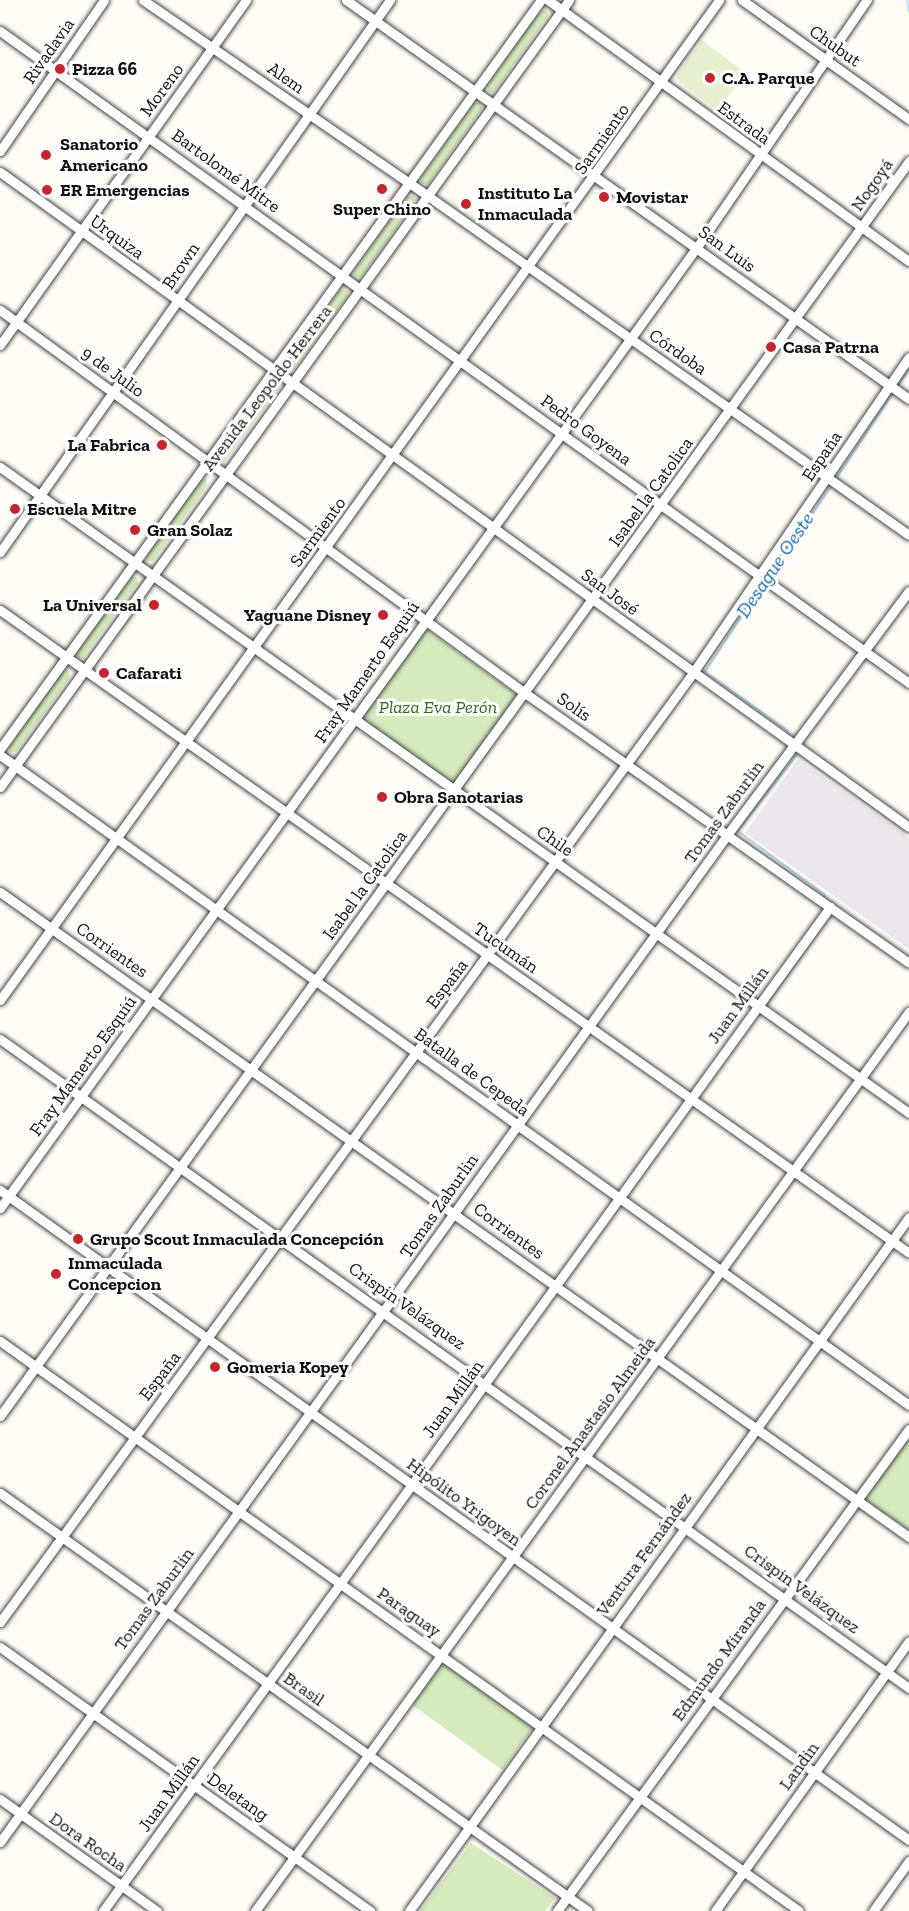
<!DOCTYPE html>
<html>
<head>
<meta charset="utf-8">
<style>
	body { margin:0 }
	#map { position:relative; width:909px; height:1911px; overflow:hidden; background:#fffdf5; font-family:"Zilla Slab",serif }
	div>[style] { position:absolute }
	.industrial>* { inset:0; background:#eee6ef }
	.green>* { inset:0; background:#d5ebbd; transform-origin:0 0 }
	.pitch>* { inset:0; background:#e6f2cf }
	.stream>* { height:2px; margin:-1px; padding:0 1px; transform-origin:1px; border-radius:1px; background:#b9e0f7 }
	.roads { filter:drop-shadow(0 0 2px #444) drop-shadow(0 0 2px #444) }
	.minor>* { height:9px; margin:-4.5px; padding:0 4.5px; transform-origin:4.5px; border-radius:4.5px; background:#fff }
	.dots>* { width:16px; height:16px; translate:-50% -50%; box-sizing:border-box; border:3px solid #fff; border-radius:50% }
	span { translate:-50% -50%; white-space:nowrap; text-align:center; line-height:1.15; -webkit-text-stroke:6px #fff; paint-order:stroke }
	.street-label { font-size:18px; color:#111 }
	.poi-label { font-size:18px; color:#111; font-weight:700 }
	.left { translate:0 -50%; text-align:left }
	.right { translate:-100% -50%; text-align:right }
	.park-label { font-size:18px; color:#2f6b1f; font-style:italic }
	.water-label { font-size:20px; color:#1768a6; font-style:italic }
</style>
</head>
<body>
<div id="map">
	<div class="industrial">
		<i style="clip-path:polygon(798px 759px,909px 838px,909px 949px,745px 833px)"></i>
	</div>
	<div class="green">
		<i style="clip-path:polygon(547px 10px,548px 16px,494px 92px,489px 92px,487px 86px,540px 11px)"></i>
		<i style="clip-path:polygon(474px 103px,481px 103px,482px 109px,428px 184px,422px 184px,420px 178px)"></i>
		<i style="clip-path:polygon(407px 196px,414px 196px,415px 202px,361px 277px,355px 277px,354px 271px)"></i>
		<i style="clip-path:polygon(340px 290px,347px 290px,348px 296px,293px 370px,287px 370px,285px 364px)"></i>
		<i style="clip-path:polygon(278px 381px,279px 388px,224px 462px,218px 462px,217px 456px,271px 382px)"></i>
		<i style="clip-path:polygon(206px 479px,207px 486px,153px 561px,148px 561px,146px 555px,199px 480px)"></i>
		<i style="clip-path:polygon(130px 577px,137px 577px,138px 583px,83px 658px,78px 658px,76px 652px)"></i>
		<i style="clip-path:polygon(426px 629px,517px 695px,453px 784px,361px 721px,361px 715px)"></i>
		<i style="clip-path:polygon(68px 670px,70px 677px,16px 752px,10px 752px,9px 746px,62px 671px)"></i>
		<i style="clip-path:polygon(909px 1437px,909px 1530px,864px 1500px)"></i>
		<i style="left:444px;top:1661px;width:111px;height:54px;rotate:36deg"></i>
		<i style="clip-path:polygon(471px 1843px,555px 1898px,545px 1911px,420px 1911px)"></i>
	</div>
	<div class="pitch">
		<i style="clip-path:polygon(702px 40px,746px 73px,718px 111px,678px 81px,677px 75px)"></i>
	</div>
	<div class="stream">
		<i style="left:907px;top:0;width:12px;rotate:81deg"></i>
		<i style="left:897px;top:387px;width:22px;rotate:-56deg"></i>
		<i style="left:836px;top:479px;width:105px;rotate:-56.6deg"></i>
		<i style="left:767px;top:578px;width:115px;rotate:-54.9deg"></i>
		<i style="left:764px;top:582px;width:108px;rotate:123.2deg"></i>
		<i style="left:705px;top:672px;width:100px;rotate:35.3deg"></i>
		<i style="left:787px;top:730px;width:8px;rotate:67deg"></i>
		<i style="left:794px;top:751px;width:5px;rotate:68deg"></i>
		<i style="left:796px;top:756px;width:95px;rotate:127.7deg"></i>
		<i style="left:738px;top:831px;width:107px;rotate:36.2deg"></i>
		<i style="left:824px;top:894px;width:6px;rotate:72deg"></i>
		<i style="left:766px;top:1006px;width:113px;rotate:-55deg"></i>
	</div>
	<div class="roads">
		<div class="minor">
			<i style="left:143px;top:0;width:346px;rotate:34.5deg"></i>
			<i style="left:428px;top:196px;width:588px;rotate:35.18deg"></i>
			<i style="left:346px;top:0;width:690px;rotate:35.33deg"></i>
			<i style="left:548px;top:0;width:445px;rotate:35.9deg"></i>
			<i style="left:742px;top:0;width:205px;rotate:35.5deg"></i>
			<i style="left:0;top:31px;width:1119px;rotate:35.65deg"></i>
			<i style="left:0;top:151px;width:183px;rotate:-55.4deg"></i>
			<i style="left:0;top:172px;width:1120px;rotate:35.78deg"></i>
			<i style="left:0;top:310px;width:650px;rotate:36.11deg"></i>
			<i style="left:525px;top:693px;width:469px;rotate:35.1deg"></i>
			<i style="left:0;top:345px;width:424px;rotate:-54.5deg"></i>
			<i style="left:0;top:467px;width:1115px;rotate:35.4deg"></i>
			<i style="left:0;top:552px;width:676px;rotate:-54.76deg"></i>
			<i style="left:0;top:610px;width:1113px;rotate:35.27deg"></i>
			<i style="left:0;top:749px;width:924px;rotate:-54.16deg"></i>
			<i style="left:0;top:755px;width:1117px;rotate:35.57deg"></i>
			<i style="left:0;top:787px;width:971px;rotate:-54.13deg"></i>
			<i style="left:0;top:892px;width:1115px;rotate:35.36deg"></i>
			<i style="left:0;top:1000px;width:1232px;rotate:-54.28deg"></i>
			<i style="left:0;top:1039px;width:1117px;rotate:35.53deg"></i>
			<i style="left:0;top:1190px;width:1117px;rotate:35.57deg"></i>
			<i style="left:0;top:1208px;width:1187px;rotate:-54.05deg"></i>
			<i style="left:697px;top:247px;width:300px;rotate:-55.5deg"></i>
			<i style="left:0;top:1341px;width:981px;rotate:35.5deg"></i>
			<i style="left:0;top:1416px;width:1550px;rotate:-54.08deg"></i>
			<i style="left:0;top:1493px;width:721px;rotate:35.41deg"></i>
			<i style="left:0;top:1622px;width:1174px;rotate:-53.87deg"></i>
			<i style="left:692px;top:674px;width:384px;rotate:-55.6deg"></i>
			<i style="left:0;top:1647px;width:455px;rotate:35.5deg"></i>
			<i style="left:0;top:1799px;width:193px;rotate:35.5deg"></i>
			<i style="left:0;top:1842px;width:1242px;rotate:-54.17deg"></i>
			<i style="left:727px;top:835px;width:304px;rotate:-53.3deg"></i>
			<i style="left:103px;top:1911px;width:1240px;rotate:-54.09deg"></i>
			<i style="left:255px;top:1911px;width:1112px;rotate:-53.97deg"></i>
			<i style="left:409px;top:1911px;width:855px;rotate:-54.23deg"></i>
			<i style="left:557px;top:1911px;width:597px;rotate:-53.86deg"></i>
			<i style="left:715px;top:1911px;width:332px;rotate:-54.3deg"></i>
			<i style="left:873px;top:1911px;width:62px;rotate:-54.2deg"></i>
		</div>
	</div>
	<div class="dots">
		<i style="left:60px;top:69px;background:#c4262e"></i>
		<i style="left:710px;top:78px;background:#c4262e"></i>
		<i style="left:46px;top:155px;background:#c4262e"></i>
		<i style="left:382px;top:189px;background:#c4262e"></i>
		<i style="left:47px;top:190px;background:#c4262e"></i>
		<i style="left:604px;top:197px;background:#c4262e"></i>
		<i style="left:466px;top:204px;background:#c4262e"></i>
		<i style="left:771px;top:347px;background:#c4262e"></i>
		<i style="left:162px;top:445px;background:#c4262e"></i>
		<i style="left:15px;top:509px;background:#c4262e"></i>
		<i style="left:135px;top:530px;background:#c4262e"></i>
		<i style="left:154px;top:605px;background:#c4262e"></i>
		<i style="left:383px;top:615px;background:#c4262e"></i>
		<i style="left:104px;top:673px;background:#c4262e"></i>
		<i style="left:382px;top:797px;background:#c4262e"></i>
		<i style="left:78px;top:1239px;background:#c4262e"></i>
		<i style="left:56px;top:1274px;background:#c4262e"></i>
		<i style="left:215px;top:1367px;background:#c4262e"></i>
	</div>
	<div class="street-label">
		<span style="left:835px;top:46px;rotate:35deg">Chubut</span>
		<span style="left:49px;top:51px;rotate:-55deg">Rivadavia</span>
		<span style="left:286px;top:78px;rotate:35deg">Alem</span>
		<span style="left:162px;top:90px;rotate:-54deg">Moreno</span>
		<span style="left:744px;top:123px;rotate:36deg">Estrada</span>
		<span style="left:602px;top:139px;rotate:-55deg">Sarmiento</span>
		<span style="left:226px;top:171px;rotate:36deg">Bartolomé Mitre</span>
		<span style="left:872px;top:185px;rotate:-55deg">Nogoyá</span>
		<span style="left:117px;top:237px;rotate:36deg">Urquiza</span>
		<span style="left:727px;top:249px;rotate:36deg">San Luis</span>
		<span style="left:181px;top:266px;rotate:-56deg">Brown</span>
		<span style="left:678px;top:352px;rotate:35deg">Córdoba</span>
		<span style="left:113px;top:372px;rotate:36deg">9 de Julio</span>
		<span style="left:267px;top:388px;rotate:-53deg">Avenida Leopoldo Herrera</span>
		<span style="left:586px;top:430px;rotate:36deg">Pedro Goyena</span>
		<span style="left:822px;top:456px;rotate:-56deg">España</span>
		<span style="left:651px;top:492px;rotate:-54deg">Isabel la Catolica</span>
		<span style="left:318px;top:532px;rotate:-54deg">Sarmiento</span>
		<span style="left:610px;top:592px;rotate:36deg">San José</span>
		<span style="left:367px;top:672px;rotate:-55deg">Fray Mamerto Esquiú</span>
		<span style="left:574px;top:707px;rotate:35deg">Solís</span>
		<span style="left:724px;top:812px;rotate:-54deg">Tomas Zaburlin</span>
		<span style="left:555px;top:841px;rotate:35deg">Chile</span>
		<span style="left:365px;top:885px;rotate:-54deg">Isabel la Catolica</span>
		<span style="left:506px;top:948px;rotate:35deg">Tucumán</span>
		<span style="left:112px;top:950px;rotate:35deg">Corrientes</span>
		<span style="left:447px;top:984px;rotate:-53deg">España</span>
		<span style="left:738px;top:1005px;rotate:-54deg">Juan Millán</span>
		<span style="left:83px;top:1066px;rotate:-54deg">Fray Mamerto Esquiú</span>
		<span style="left:472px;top:1072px;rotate:36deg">Batalla de Cepeda</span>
		<span style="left:439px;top:1206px;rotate:-55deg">Tomas Zaburlin</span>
		<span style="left:509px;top:1231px;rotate:36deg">Corrientes</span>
		<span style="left:407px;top:1306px;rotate:35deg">Crispin Velázquez</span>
		<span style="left:160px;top:1376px;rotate:-53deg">España</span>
		<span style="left:453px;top:1399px;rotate:-54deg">Juan Millán</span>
		<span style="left:590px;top:1423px;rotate:-54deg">Coronel Anastasio Almeida</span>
		<span style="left:464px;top:1502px;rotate:36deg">Hipólito Yrigoyen</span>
		<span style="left:644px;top:1554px;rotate:-54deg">Ventura Fernández</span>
		<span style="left:802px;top:1589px;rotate:36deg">Crispin Velázquez</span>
		<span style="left:154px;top:1599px;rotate:-54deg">Tomas Zaburlin</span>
		<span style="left:409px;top:1612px;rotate:35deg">Paraguay</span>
		<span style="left:719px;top:1660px;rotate:-54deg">Edmundo Miranda</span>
		<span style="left:304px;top:1689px;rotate:35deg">Brasil</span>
		<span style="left:799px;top:1766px;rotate:-54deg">Landin</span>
		<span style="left:169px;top:1793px;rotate:-54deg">Juan Millán</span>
		<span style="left:238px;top:1797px;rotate:35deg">Deletang</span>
		<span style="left:88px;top:1842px;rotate:35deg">Dora Rocha</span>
	</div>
	<div class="poi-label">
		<span class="left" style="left:72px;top:69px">Pizza 66</span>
		<span class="left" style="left:722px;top:78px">C.A. Parque</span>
		<span class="left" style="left:60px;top:155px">Sanatorio<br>Americano</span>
		<span class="left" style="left:60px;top:190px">ER Emergencias</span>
		<span class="left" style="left:478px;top:204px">Instituto La<br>Inmaculada</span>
		<span class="left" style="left:616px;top:197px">Movistar</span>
		<span style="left:382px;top:209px">Super Chino</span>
		<span class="left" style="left:783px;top:347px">Casa Patrna</span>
		<span class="right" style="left:150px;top:445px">La Fabrica</span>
		<span class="left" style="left:27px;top:509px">Escuela Mitre</span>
		<span class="left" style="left:147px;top:530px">Gran Solaz</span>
		<span class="right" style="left:142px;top:605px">La Universal</span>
		<span class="right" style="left:371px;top:615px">Yaguane Disney</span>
		<span class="left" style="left:116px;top:673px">Cafarati</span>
		<span class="left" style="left:394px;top:797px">Obra Sanotarias</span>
		<span class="left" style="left:90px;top:1239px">Grupo Scout Inmaculada Concepción</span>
		<span class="left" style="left:68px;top:1274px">Inmaculada<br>Concepcion</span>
		<span class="left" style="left:227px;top:1367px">Gomeria Kopey</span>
	</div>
	<div class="park-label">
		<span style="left:438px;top:707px">Plaza Eva Perón</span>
	</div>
	<div class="water-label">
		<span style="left:775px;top:565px;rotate:-56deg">Desague Oeste</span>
	</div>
</div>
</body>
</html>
